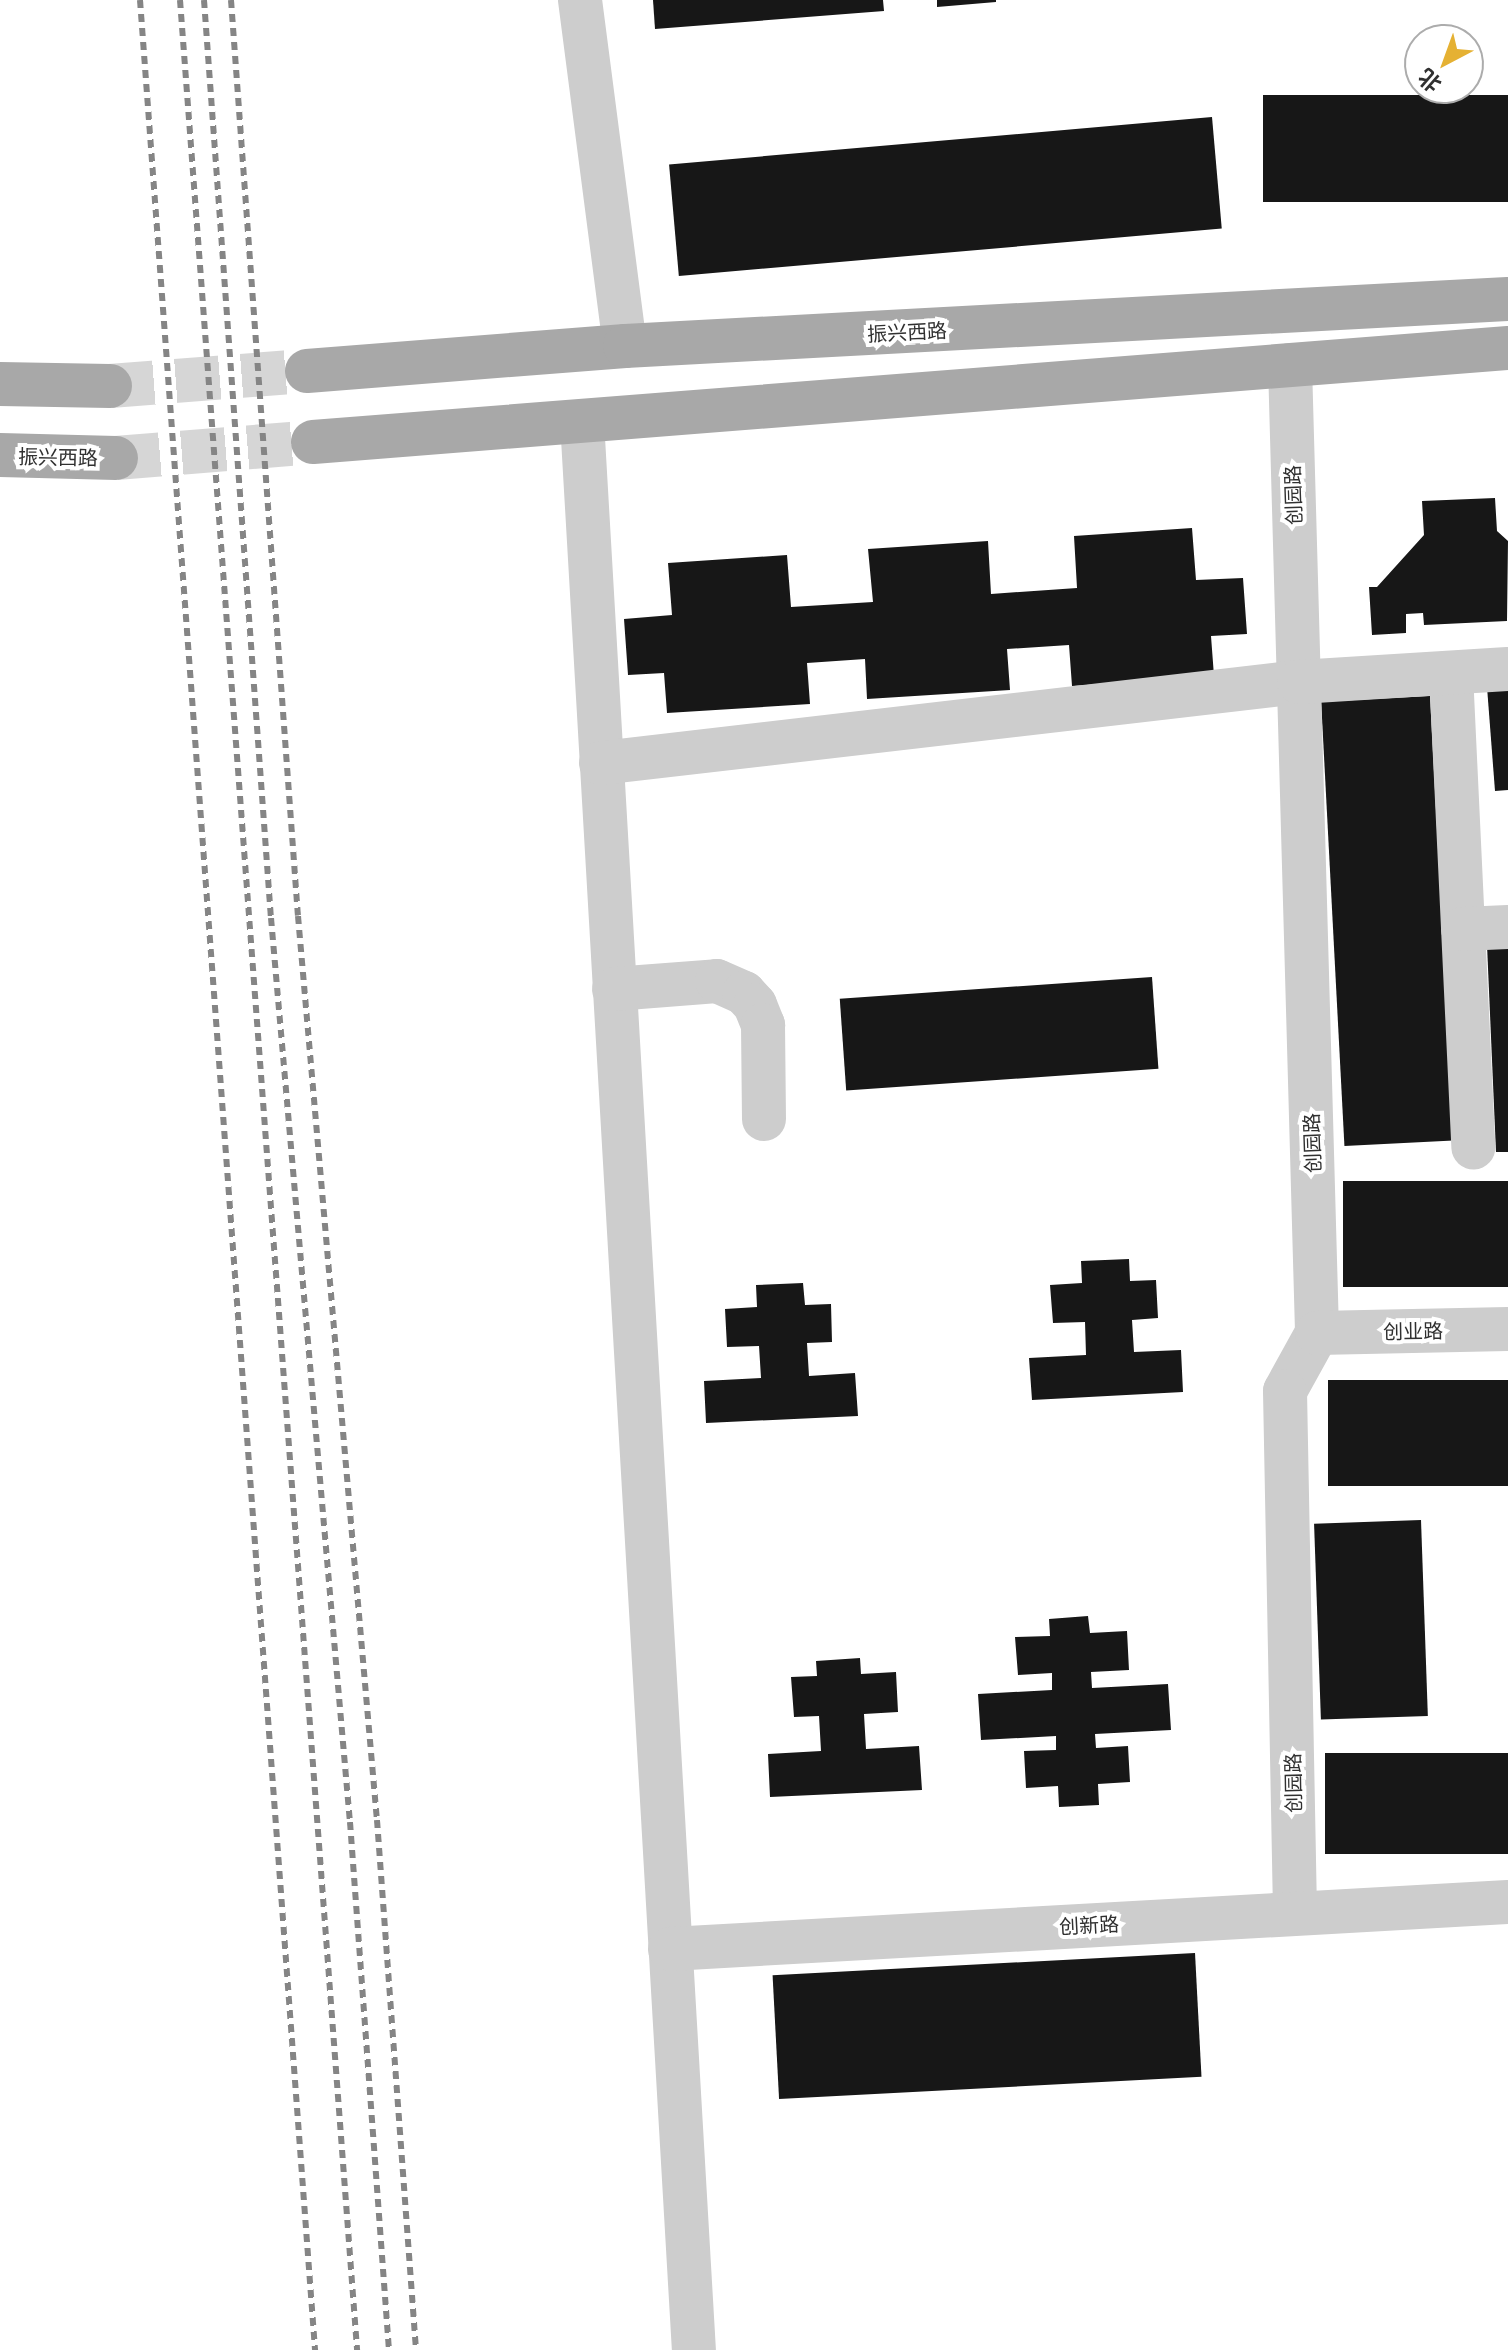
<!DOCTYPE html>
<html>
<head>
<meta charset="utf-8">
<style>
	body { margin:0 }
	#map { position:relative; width:1508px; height:2350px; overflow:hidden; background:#fff; font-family:"Archivo Narrow","Noto Sans SC",sans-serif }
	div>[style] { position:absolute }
	.building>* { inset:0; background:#171717; transform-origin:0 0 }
	.major-tunnel>* { height:44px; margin-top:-22px; transform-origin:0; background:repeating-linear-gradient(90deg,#d6d6d6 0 44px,transparent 0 66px) }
	.minor>* { height:44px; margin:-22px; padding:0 22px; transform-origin:22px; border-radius:22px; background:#cdcdcd }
	.major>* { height:44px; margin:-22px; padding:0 22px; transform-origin:22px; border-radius:22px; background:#a8a8a8 }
	.rail>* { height:6px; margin-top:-3px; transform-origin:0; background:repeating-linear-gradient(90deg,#858585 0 8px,transparent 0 14px) }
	span { translate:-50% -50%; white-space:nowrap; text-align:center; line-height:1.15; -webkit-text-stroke:8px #fff; paint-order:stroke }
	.street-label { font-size:20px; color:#303030 }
	.north { position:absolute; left:1404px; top:24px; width:80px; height:80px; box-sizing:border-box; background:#fff; border:2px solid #acacac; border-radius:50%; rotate:221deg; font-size:22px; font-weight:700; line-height:32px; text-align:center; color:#303030 }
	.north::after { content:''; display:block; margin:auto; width:28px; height:36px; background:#e5b133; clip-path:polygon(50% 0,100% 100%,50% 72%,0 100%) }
</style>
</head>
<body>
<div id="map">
	<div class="building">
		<i style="clip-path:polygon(653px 0,883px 0,884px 11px,655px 29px)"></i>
		<i style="clip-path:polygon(937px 0,996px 0,996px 2px,937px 7px)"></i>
		<i style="left:1508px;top:95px;width:107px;height:245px;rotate:90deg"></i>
		<i style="left:1212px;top:117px;width:112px;height:545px;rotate:85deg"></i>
		<i style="clip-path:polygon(1495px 498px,1497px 531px,1508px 541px,1507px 621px,1424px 625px,1423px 613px,1406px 614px,1406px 633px,1372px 635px,1369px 587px,1377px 587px,1424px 535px,1422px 501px)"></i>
		<i style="clip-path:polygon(1192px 528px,1196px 580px,1243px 578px,1247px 634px,1211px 636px,1214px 676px,1072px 686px,1069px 645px,1007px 649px,1010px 690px,867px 699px,865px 659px,807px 663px,810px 704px,667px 713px,664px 673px,628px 675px,624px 619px,672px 615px,668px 563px,787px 555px,791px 607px,873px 602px,868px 549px,988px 541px,991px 594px,1077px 588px,1074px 536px)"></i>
		<i style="clip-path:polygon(1508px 686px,1508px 790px,1495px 791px,1487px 687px)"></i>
		<i style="left:1430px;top:696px;width:445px;height:109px;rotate:87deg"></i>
		<i style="clip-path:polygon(1508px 944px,1508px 1152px,1496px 1152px,1487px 945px)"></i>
		<i style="left:1152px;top:977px;width:92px;height:313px;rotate:86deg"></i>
		<i style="left:1508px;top:1181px;width:106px;height:165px;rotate:90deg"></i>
		<i style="clip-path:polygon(1129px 1259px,1130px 1281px,1156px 1280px,1158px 1318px,1132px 1320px,1134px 1352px,1181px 1350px,1183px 1392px,1032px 1400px,1029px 1358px,1086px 1355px,1085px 1322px,1053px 1323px,1050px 1285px,1082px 1283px,1081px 1261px)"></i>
		<i style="clip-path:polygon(803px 1283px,805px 1305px,831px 1304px,832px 1342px,807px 1343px,809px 1376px,855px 1373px,858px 1416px,706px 1423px,704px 1381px,761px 1378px,759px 1346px,727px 1347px,725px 1309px,757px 1307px,756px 1285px)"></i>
		<i style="left:1508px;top:1380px;width:106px;height:180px;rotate:90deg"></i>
		<i style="left:1421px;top:1520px;width:196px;height:107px;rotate:88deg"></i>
		<i style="clip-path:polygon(1088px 1616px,1090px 1633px,1127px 1631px,1129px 1670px,1091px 1672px,1092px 1688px,1168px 1684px,1171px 1730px,1095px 1734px,1096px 1748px,1128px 1746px,1130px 1782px,1098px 1784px,1099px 1805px,1059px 1807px,1058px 1786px,1026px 1788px,1024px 1751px,1056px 1750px,1056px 1736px,981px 1740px,978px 1694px,1052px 1690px,1052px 1673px,1018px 1675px,1015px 1637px,1050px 1636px,1049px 1619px)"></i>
		<i style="clip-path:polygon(860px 1658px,861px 1674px,896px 1672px,898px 1712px,864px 1714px,866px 1749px,919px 1746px,922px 1790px,770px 1797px,768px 1754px,821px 1751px,819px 1716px,794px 1717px,791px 1677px,817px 1676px,816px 1661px)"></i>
		<i style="left:1508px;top:1753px;width:101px;height:183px;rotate:90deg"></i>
		<i style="left:1195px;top:1953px;width:124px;height:423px;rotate:87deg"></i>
	</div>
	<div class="major-tunnel">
		<i style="left:110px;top:386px;width:198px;rotate:-4.4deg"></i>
		<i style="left:116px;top:458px;width:198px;rotate:-4.6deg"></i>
	</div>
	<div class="minor">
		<i style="left:580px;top:0;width:349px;rotate:82.6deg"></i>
		<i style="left:1290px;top:365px;width:968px;rotate:88.4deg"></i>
		<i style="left:1317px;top:1333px;width:66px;rotate:118.9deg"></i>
		<i style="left:1285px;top:1391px;width:522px;rotate:88.9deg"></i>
		<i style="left:582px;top:421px;width:1932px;rotate:86.68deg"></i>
		<i style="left:1451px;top:673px;width:475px;rotate:87.3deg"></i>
		<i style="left:601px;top:763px;width:703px;rotate:-6.62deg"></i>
		<i style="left:1299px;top:682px;width:209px;rotate:-3.6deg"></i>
		<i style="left:1463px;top:929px;width:45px;rotate:-2.5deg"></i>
		<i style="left:614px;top:989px;width:103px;rotate:-4.4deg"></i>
		<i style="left:717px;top:981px;width:30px;rotate:24deg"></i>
		<i style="left:744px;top:993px;width:16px;rotate:47deg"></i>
		<i style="left:755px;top:1005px;width:22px;rotate:68deg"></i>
		<i style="left:763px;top:1025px;width:94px;rotate:89.4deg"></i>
		<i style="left:1317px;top:1333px;width:191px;rotate:-1.2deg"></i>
		<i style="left:670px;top:1949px;width:839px;rotate:-3.21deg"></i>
	</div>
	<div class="major">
		<i style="left:307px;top:371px;width:319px;rotate:-4.5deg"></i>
		<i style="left:625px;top:346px;width:884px;rotate:-3.05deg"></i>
		<i style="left:0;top:384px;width:110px;rotate:1deg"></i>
		<i style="left:313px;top:442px;width:1199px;rotate:-4.5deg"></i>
		<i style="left:0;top:455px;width:116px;rotate:1.5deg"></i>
	</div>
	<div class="rail">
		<i style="left:140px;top:0;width:2357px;rotate:85.74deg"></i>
		<i style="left:180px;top:0;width:2357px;rotate:85.69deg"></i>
		<i style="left:204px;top:0;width:920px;rotate:85.83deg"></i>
		<i style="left:271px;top:918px;width:907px;rotate:85.01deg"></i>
		<i style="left:350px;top:1822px;width:529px;rotate:85.78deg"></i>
		<i style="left:231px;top:0;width:918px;rotate:85.82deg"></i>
		<i style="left:298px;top:916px;width:907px;rotate:85.01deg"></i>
		<i style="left:377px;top:1820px;width:531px;rotate:85.79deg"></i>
	</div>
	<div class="street-label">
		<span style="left:907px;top:332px;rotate:-3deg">振兴西路</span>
		<span style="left:58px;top:457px;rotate:1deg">振兴西路</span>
		<span style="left:1293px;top:495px;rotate:-92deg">创园路</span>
		<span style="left:1312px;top:1143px;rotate:-92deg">创园路</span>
		<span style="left:1413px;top:1331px;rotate:-1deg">创业路</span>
		<span style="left:1293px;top:1783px;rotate:-91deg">创园路</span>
		<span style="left:1089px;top:1925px;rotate:-3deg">创新路</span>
	</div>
	<div class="north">北</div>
</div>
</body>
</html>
